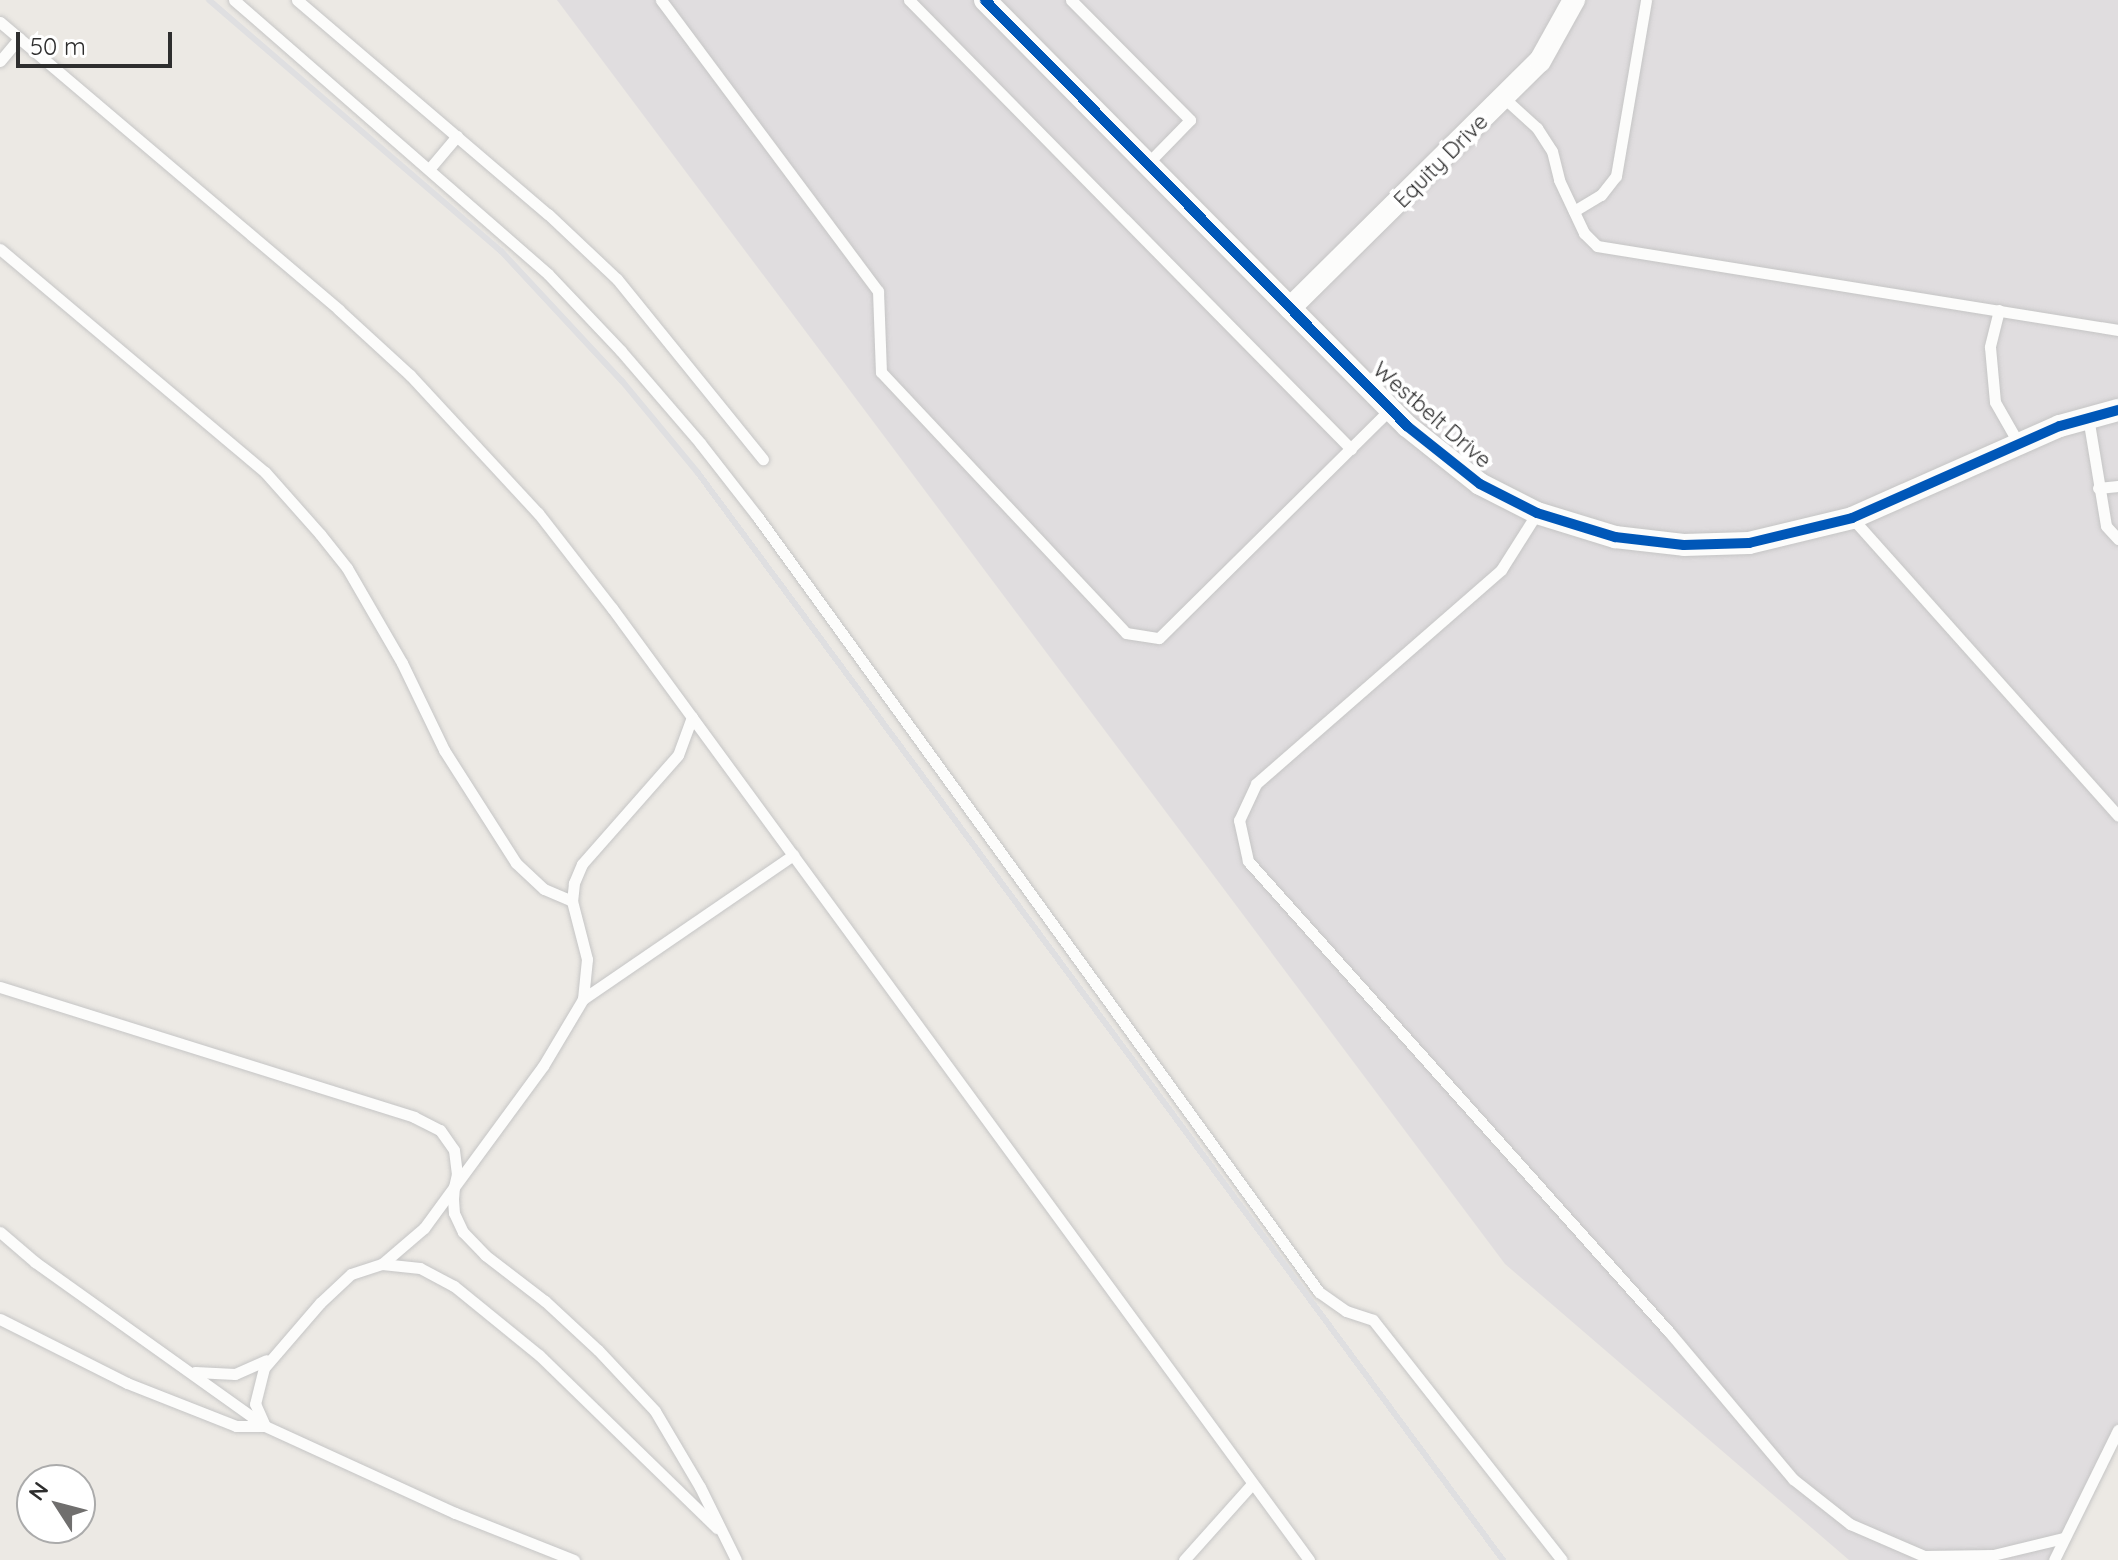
<!DOCTYPE html>
<html>
<head>
<meta charset="utf-8">
<style>
	body { margin:0 }
	#map { position:relative; width:2118px; height:1560px; overflow:hidden; background:#ece9e4; font-family:Quicksand,sans-serif }
	div>[style] { position:absolute }
	.industrial>* { inset:0; background:#e0dddf }
	.roads { filter:drop-shadow(0 0 2px #c5c5c5) drop-shadow(0 0 2px #c5c5c5) }
	.lane>* { height:11px; margin:-5.5px; padding:0 5.5px; transform-origin:5.5px; border-radius:5.5px; background:#fcfcfb }
	.street>* { height:22px; margin:-11px; padding:0 11px; transform-origin:11px; border-radius:11px; background:#fcfcfb }
	.rail>* { height:6px; margin:-3px; padding:0 3px; transform-origin:3px; border-radius:3px; background:#dfdfe1 }
	.cycleway>* { height:10px; margin:-5px; padding:0 5px; transform-origin:5px; border-radius:5px; background:#0057b8 }
	span { translate:-50% -50%; white-space:nowrap; text-align:center; line-height:1.15; -webkit-text-stroke:8px #fff; paint-order:stroke }
	.street-label { font-size:22px; color:#2e2e2e }
	.north { position:absolute; left:16px; top:1464px; width:80px; height:80px; box-sizing:border-box; background:#fff; border:2px solid #ababab; border-radius:50%; rotate:306deg; font-size:22px; font-weight:700; line-height:32px; text-align:center; color:#2e2e2e }
	.north::after { content:''; display:block; margin:auto; width:28px; height:36px; background:#706f6e; clip-path:polygon(50% 0,100% 100%,50% 72%,0 100%) }
	.scale { position:absolute; left:16px; top:32px; width:156px; height:36px; box-sizing:border-box; border:4px solid #2e2e2e; border-top:0; padding-left:10px; font-size:24px; line-height:28px; white-space:nowrap; color:#2e2e2e; -webkit-text-stroke:6px #fff; paint-order:stroke }
</style>
</head>
<body>
<div id="map">
	<div class="industrial">
		<i style="clip-path:polygon(557px 0,2118px 0,2118px 1432px,2059px 1560px,1849px 1560px,1505px 1264px)"></i>
	</div>
	<div class="roads">
		<div class="lane">
			<i style="left:234px;top:0;width:417px;rotate:41.1deg"></i>
			<i style="left:548px;top:274px;width:106px;rotate:46.5deg"></i>
			<i style="left:621px;top:351px;width:121px;rotate:49.3deg"></i>
			<i style="left:700px;top:443px;width:93px;rotate:52deg"></i>
			<i style="left:757px;top:516px;width:958px;rotate:54.09deg"></i>
			<i style="left:1319px;top:1292px;width:33px;rotate:35deg"></i>
			<i style="left:1346px;top:1311px;width:28px;rotate:18deg"></i>
			<i style="left:1373px;top:1320px;width:305px;rotate:51.8deg"></i>
			<i style="left:297px;top:0;width:330px;rotate:40.5deg"></i>
			<i style="left:548px;top:214px;width:95px;rotate:43.3deg"></i>
			<i style="left:617px;top:279px;width:232px;rotate:51deg"></i>
			<i style="left:661px;top:0;width:363px;rotate:53.3deg"></i>
			<i style="left:878px;top:291px;width:81px;rotate:87.9deg"></i>
			<i style="left:881px;top:372px;width:358px;rotate:46.8deg"></i>
			<i style="left:1126px;top:633px;width:33px;rotate:9deg"></i>
			<i style="left:1159px;top:638px;width:324px;rotate:-44.7deg"></i>
			<i style="left:909px;top:0;width:630px;rotate:45.45deg"></i>
			<i style="left:1071px;top:0;width:169px;rotate:45.2deg"></i>
			<i style="left:1190px;top:120px;width:62px;rotate:134.3deg"></i>
			<i style="left:0;top:22px;width:445px;rotate:40.3deg"></i>
			<i style="left:339px;top:310px;width:96px;rotate:42.5deg"></i>
			<i style="left:410px;top:375px;width:188px;rotate:47.2deg"></i>
			<i style="left:538px;top:513px;width:120px;rotate:52.1deg"></i>
			<i style="left:612px;top:608px;width:1180px;rotate:53.79deg"></i>
			<i style="left:0;top:61px;width:30px;rotate:-50deg"></i>
			<i style="left:1504px;top:98px;width:45px;rotate:42.3deg"></i>
			<i style="left:1537px;top:128px;width:27px;rotate:57deg"></i>
			<i style="left:1552px;top:151px;width:30px;rotate:76deg"></i>
			<i style="left:1559px;top:180px;width:59px;rotate:64.7deg"></i>
			<i style="left:1584px;top:233px;width:18px;rotate:45deg"></i>
			<i style="left:1597px;top:246px;width:528px;rotate:9.16deg"></i>
			<i style="left:430px;top:168px;width:42px;rotate:-49.8deg"></i>
			<i style="left:1574px;top:211px;width:31px;rotate:-31deg"></i>
			<i style="left:1601px;top:195px;width:24px;rotate:-52deg"></i>
			<i style="left:1616px;top:176px;width:178px;rotate:-80.3deg"></i>
			<i style="left:0;top:249px;width:346px;rotate:40.1deg"></i>
			<i style="left:265px;top:472px;width:83px;rotate:48.4deg"></i>
			<i style="left:320px;top:534px;width:43px;rotate:51.5deg"></i>
			<i style="left:347px;top:568px;width:110px;rotate:59.9deg"></i>
			<i style="left:402px;top:663px;width:97px;rotate:64.2deg"></i>
			<i style="left:444px;top:750px;width:134px;rotate:57.5deg"></i>
			<i style="left:516px;top:863px;width:38px;rotate:43deg"></i>
			<i style="left:544px;top:889px;width:30px;rotate:23deg"></i>
			<i style="left:1999px;top:310px;width:38px;rotate:104deg"></i>
			<i style="left:1990px;top:347px;width:55px;rotate:84.8deg"></i>
			<i style="left:1995px;top:402px;width:48px;rotate:60.3deg"></i>
			<i style="left:2088px;top:417px;width:110px;rotate:80.6deg"></i>
			<i style="left:2106px;top:526px;width:18px;rotate:47deg"></i>
			<i style="left:2098px;top:488px;width:20px;rotate:-6deg"></i>
			<i style="left:1537px;top:513px;width:67px;rotate:122.3deg"></i>
			<i style="left:1501px;top:570px;width:325px;rotate:138.9deg"></i>
			<i style="left:1256px;top:784px;width:40px;rotate:115deg"></i>
			<i style="left:1239px;top:820px;width:42px;rotate:77.6deg"></i>
			<i style="left:1248px;top:861px;width:633px;rotate:48.2deg"></i>
			<i style="left:1670px;top:1333px;width:191px;rotate:49.9deg"></i>
			<i style="left:1793px;top:1479px;width:73px;rotate:38.3deg"></i>
			<i style="left:1850px;top:1524px;width:81px;rotate:23.4deg"></i>
			<i style="left:1924px;top:1556px;width:69px;rotate:-0.8deg"></i>
			<i style="left:1993px;top:1555px;width:73px;rotate:-13.5deg"></i>
			<i style="left:1852px;top:518px;width:399px;rotate:48.2deg"></i>
			<i style="left:692px;top:717px;width:40px;rotate:110.2deg"></i>
			<i style="left:678px;top:755px;width:145px;rotate:131.4deg"></i>
			<i style="left:582px;top:864px;width:21px;rotate:113deg"></i>
			<i style="left:574px;top:883px;width:18px;rotate:96deg"></i>
			<i style="left:572px;top:901px;width:60px;rotate:75.5deg"></i>
			<i style="left:587px;top:959px;width:40px;rotate:95.7deg"></i>
			<i style="left:583px;top:999px;width:78px;rotate:120.8deg"></i>
			<i style="left:543px;top:1066px;width:150px;rotate:126.3deg"></i>
			<i style="left:454px;top:1187px;width:12px;rotate:95deg"></i>
			<i style="left:453px;top:1199px;width:14px;rotate:86deg"></i>
			<i style="left:454px;top:1213px;width:21px;rotate:65deg"></i>
			<i style="left:463px;top:1232px;width:32px;rotate:46deg"></i>
			<i style="left:485px;top:1255px;width:76px;rotate:37.5deg"></i>
			<i style="left:545px;top:1301px;width:72px;rotate:42.8deg"></i>
			<i style="left:598px;top:1350px;width:83px;rotate:46.9deg"></i>
			<i style="left:655px;top:1411px;width:88px;rotate:59.4deg"></i>
			<i style="left:700px;top:1487px;width:81px;rotate:63.7deg"></i>
			<i style="left:0;top:987px;width:434px;rotate:17.4deg"></i>
			<i style="left:414px;top:1117px;width:29px;rotate:27deg"></i>
			<i style="left:440px;top:1130px;width:24px;rotate:55deg"></i>
			<i style="left:454px;top:1150px;width:24px;rotate:83deg"></i>
			<i style="left:457px;top:1174px;width:13px;rotate:103deg"></i>
			<i style="left:454px;top:1187px;width:51px;rotate:126.2deg"></i>
			<i style="left:424px;top:1228px;width:55px;rotate:139.4deg"></i>
			<i style="left:583px;top:999px;width:255px;rotate:-34.4deg"></i>
			<i style="left:0;top:1232px;width:46px;rotate:40.6deg"></i>
			<i style="left:35px;top:1262px;width:277px;rotate:35.5deg"></i>
			<i style="left:0;top:1319px;width:142px;rotate:26.7deg"></i>
			<i style="left:127px;top:1383px;width:117px;rotate:21.5deg"></i>
			<i style="left:236px;top:1426px;width:29px"></i>
			<i style="left:265px;top:1426px;width:209px;rotate:24.6deg"></i>
			<i style="left:455px;top:1513px;width:128px;rotate:21.6deg"></i>
			<i style="left:195px;top:1372px;width:40px;rotate:2.9deg"></i>
			<i style="left:235px;top:1374px;width:34px;rotate:-24deg"></i>
			<i style="left:265px;top:1426px;width:24px;rotate:-114deg"></i>
			<i style="left:255px;top:1404px;width:37px;rotate:-76deg"></i>
			<i style="left:264px;top:1368px;width:86px;rotate:-49.3deg"></i>
			<i style="left:320px;top:1303px;width:42px;rotate:-43.1deg"></i>
			<i style="left:351px;top:1274px;width:33px;rotate:-18deg"></i>
			<i style="left:382px;top:1264px;width:38px;rotate:6deg"></i>
			<i style="left:420px;top:1268px;width:38px;rotate:28deg"></i>
			<i style="left:454px;top:1286px;width:109px;rotate:39.1deg"></i>
			<i style="left:539px;top:1355px;width:248px;rotate:44.2deg"></i>
			<i style="left:1184px;top:1560px;width:102px;rotate:-48.2deg"></i>
			<i style="left:2054px;top:1560px;width:145px;rotate:-63.8deg"></i>
		</div>
		<div class="street">
			<i style="left:985px;top:0;width:600px;rotate:45.27deg"></i>
			<i style="left:1407px;top:426px;width:93px;rotate:38.5deg"></i>
			<i style="left:1480px;top:484px;width:64px;rotate:27deg"></i>
			<i style="left:1537px;top:513px;width:82px;rotate:17.1deg"></i>
			<i style="left:1615px;top:537px;width:69px;rotate:6.6deg"></i>
			<i style="left:1684px;top:545px;width:65px;rotate:-1.8deg"></i>
			<i style="left:1749px;top:543px;width:106px;rotate:-13.6deg"></i>
			<i style="left:1852px;top:518px;width:227px;rotate:-23.9deg"></i>
			<i style="left:2060px;top:426px;width:60px;rotate:-15.4deg"></i>
			<i style="left:1290px;top:308px;width:351px;rotate:-44.7deg"></i>
			<i style="left:1540px;top:61px;width:70px;rotate:-60.9deg"></i>
		</div>
	</div>
	<div class="rail">
		<i style="left:209px;top:0;width:385px;rotate:40.7deg"></i>
		<i style="left:501px;top:251px;width:178px;rotate:47.1deg"></i>
		<i style="left:622px;top:381px;width:119px;rotate:50.4deg"></i>
		<i style="left:698px;top:473px;width:1353px;rotate:53.48deg"></i>
	</div>
	<div class="cycleway">
		<i style="left:985px;top:0;width:600px;rotate:45.27deg"></i>
		<i style="left:1407px;top:426px;width:93px;rotate:38.5deg"></i>
		<i style="left:1480px;top:484px;width:64px;rotate:27deg"></i>
		<i style="left:1537px;top:513px;width:82px;rotate:17.1deg"></i>
		<i style="left:1615px;top:537px;width:69px;rotate:6.6deg"></i>
		<i style="left:1684px;top:545px;width:65px;rotate:-1.8deg"></i>
		<i style="left:1749px;top:543px;width:106px;rotate:-13.6deg"></i>
		<i style="left:1852px;top:518px;width:227px;rotate:-23.9deg"></i>
		<i style="left:2060px;top:426px;width:60px;rotate:-15.4deg"></i>
	</div>
	<div class="street-label">
		<span style="left:1441px;top:161px;rotate:-45deg">Equity Drive</span>
		<span style="left:1432px;top:415px;rotate:41deg">Westbelt Drive</span>
	</div>
	<div class="north">N</div>
	<div class="scale">50 m</div>
</div>
</body>
</html>
